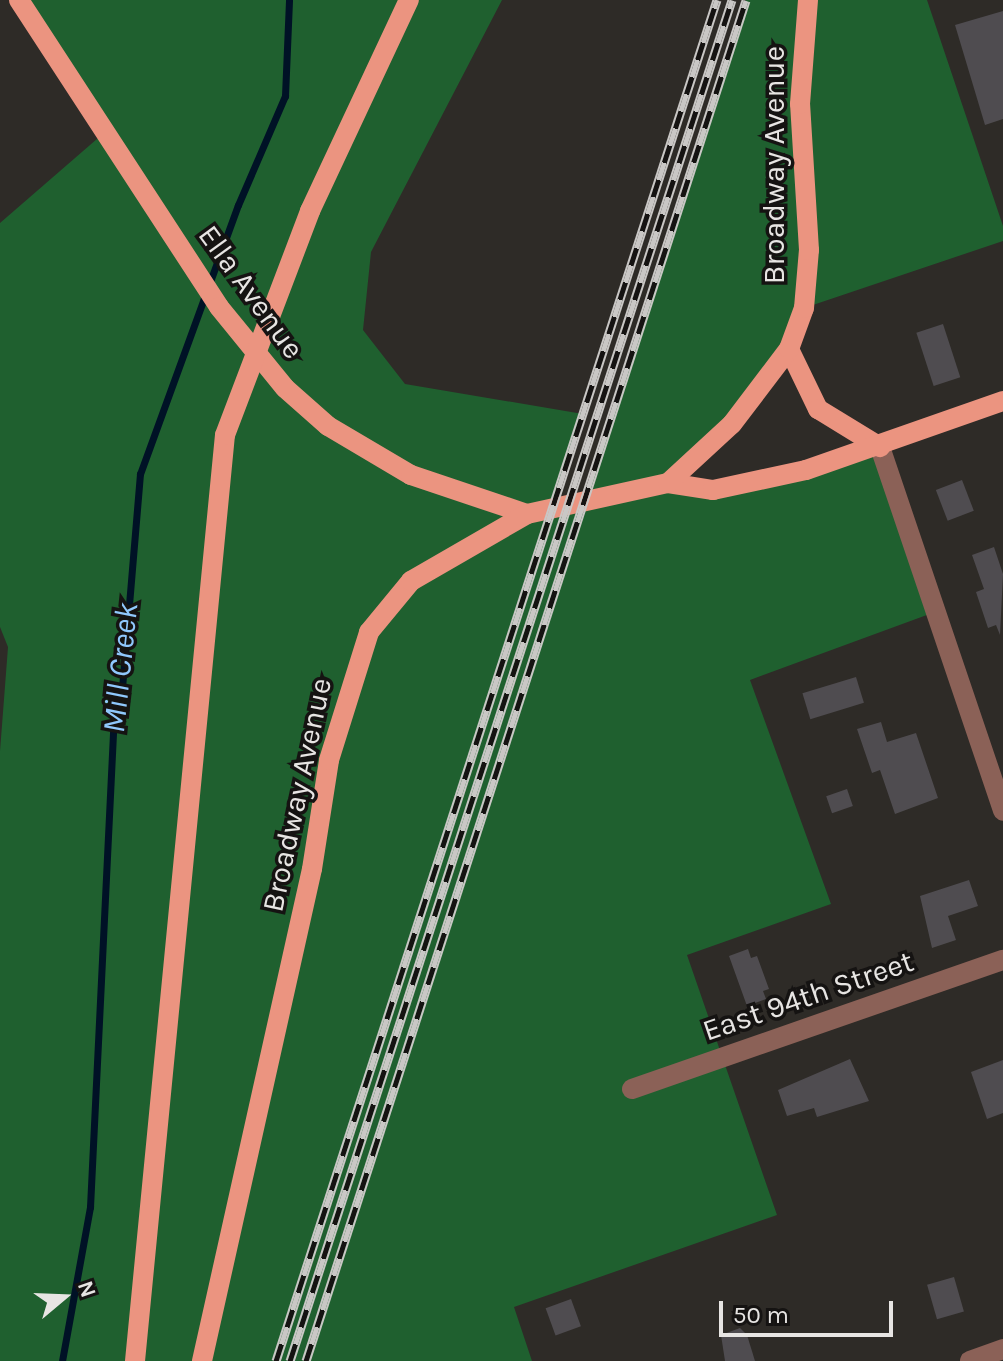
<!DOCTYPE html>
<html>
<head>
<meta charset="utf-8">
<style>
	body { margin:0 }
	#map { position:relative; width:1003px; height:1361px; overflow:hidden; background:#2e2b27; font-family:Karla,sans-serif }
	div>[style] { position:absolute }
	.forest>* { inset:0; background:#1f602f }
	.stream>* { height:7px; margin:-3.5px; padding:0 3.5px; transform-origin:3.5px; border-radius:3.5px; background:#001226 }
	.building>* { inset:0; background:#4f4c50; transform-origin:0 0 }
	.minor>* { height:20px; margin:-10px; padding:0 10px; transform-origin:10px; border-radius:10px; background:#8b6157 }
	.major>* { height:20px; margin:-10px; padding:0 10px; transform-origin:10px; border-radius:10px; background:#eb9480 }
	.rail>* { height:9px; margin-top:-4.5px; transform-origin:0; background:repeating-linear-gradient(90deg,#151312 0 18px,#c9c7c5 0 36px); box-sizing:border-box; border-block:2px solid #c9c7c5 }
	span { translate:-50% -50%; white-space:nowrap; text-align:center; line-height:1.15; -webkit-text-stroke:7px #151312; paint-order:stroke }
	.street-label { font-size:30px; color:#e7e5e3 }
	.water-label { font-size:32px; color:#90c8fd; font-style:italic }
	.north { position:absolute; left:24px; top:1257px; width:80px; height:80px; -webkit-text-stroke:6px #151312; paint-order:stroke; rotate:71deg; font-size:22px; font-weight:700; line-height:32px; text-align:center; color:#e7e5e3 }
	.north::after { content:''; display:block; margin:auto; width:28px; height:36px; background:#e7e5e3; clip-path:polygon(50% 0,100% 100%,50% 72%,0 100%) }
	.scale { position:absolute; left:719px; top:1301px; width:174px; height:36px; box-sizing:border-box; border:4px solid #e7e5e3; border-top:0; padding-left:10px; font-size:24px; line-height:28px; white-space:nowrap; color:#e7e5e3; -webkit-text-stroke:6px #151312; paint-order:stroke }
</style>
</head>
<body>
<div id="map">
	<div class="forest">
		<i style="clip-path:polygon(19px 0,502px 0,371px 252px,363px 330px,405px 384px,583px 414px,553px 507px,583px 503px,746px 0,927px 0,1003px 226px,1003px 241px,804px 308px,789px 349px,668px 482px,713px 490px,880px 447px,935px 612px,750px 680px,831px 904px,687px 955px,777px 1215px,514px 1307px,532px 1361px,0 1361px,0 751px,8px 647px,0 627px,0 223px,105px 132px)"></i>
	</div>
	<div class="stream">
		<i style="left:62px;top:1361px;width:157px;rotate:-79.7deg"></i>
		<i style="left:90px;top:1207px;width:515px;rotate:-87.22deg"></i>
		<i style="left:115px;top:693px;width:9px;rotate:-36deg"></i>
		<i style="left:122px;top:688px;width:215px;rotate:-85.2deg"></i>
		<i style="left:140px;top:474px;width:286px;rotate:-70deg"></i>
		<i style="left:238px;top:205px;width:119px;rotate:-66.7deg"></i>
		<i style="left:285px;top:96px;width:96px;rotate:-87.6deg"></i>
	</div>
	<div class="building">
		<i style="clip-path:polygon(1003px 11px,1003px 119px,985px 125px,955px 25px)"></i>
		<i style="left:943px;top:324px;width:56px;height:28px;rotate:72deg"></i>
		<i style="left:962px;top:480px;width:33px;height:28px;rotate:69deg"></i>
		<i style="clip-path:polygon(994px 547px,1003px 574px,1000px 635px,996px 625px,988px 628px,976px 592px,984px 589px,972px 555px)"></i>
		<i style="left:856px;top:677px;width:27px;height:56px;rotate:73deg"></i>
		<i style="clip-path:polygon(881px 722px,887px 742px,916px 733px,938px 798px,895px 814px,880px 770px,872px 773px,857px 729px)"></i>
		<i style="left:847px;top:789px;width:18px;height:22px;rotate:71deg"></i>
		<i style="clip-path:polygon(969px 880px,978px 906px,948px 916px,956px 940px,932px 948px,920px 896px)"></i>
		<i style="clip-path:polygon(748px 949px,751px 958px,757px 956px,769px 989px,763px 991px,766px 999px,747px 1006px,729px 956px)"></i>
		<i style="clip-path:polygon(850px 1059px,869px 1101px,817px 1117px,814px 1108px,787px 1116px,778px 1090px)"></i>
		<i style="clip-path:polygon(1003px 1060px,1003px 1113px,987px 1119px,971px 1072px)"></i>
		<i style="left:954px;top:1277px;width:36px;height:28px;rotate:74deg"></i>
		<i style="left:571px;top:1299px;width:29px;height:27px;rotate:70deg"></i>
		<i style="clip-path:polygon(740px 1328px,747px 1335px,755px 1361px,725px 1361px,721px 1335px)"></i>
	</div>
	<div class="minor">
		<i style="left:880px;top:447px;width:384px;rotate:71.3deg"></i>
		<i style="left:632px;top:1089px;width:393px;rotate:-19.2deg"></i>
		<i style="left:970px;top:1361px;width:35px;rotate:-20deg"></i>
	</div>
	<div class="major">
		<i style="left:19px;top:0;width:366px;rotate:56.9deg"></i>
		<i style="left:219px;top:307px;width:104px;rotate:50.8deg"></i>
		<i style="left:285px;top:388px;width:57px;rotate:41.5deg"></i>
		<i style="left:328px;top:426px;width:96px;rotate:30.6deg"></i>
		<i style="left:411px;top:475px;width:122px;rotate:18.6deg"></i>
		<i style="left:789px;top:349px;width:67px;rotate:64.2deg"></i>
		<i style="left:818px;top:409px;width:73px;rotate:31.5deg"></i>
		<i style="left:668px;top:483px;width:46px;rotate:8.8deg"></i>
		<i style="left:713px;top:490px;width:95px;rotate:-12.1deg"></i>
		<i style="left:806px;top:470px;width:209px;rotate:-19.3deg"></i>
		<i style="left:135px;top:1361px;width:930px;rotate:-84.45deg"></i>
		<i style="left:225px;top:435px;width:240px;rotate:-69.2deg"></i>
		<i style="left:310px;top:211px;width:233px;rotate:-64.9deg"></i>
		<i style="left:202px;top:1361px;width:504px;rotate:-77.4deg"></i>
		<i style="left:312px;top:869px;width:110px;rotate:-81.1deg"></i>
		<i style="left:329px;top:760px;width:134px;rotate:-72.6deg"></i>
		<i style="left:369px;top:632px;width:66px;rotate:-50.5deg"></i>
		<i style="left:411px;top:581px;width:134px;rotate:-30deg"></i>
		<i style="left:527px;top:514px;width:144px;rotate:-12.4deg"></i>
		<i style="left:668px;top:483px;width:87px;rotate:-42.7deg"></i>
		<i style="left:732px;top:424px;width:94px;rotate:-52.8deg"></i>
		<i style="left:789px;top:349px;width:44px;rotate:-69.9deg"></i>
		<i style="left:804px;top:308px;width:58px;rotate:-85.1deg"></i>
		<i style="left:809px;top:250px;width:146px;rotate:-93.5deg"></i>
		<i style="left:800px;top:104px;width:104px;rotate:-85.6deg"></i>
	</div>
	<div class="rail">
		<i style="left:276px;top:1361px;width:1431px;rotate:-72.05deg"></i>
		<i style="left:290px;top:1361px;width:1431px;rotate:-72.01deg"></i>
		<i style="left:306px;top:1361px;width:1430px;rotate:-72.08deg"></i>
	</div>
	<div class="street-label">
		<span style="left:774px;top:165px;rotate:-90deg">Broadway Avenue</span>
		<span style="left:251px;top:292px;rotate:54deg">Ella Avenue</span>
		<span style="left:297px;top:795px;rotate:-78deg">Broadway Avenue</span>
		<span style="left:808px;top:996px;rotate:-19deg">East 94th Street</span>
	</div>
	<div class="water-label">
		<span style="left:121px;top:668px;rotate:-84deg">Mill Creek</span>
	</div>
	<div class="north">N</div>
	<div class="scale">50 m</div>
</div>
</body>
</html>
